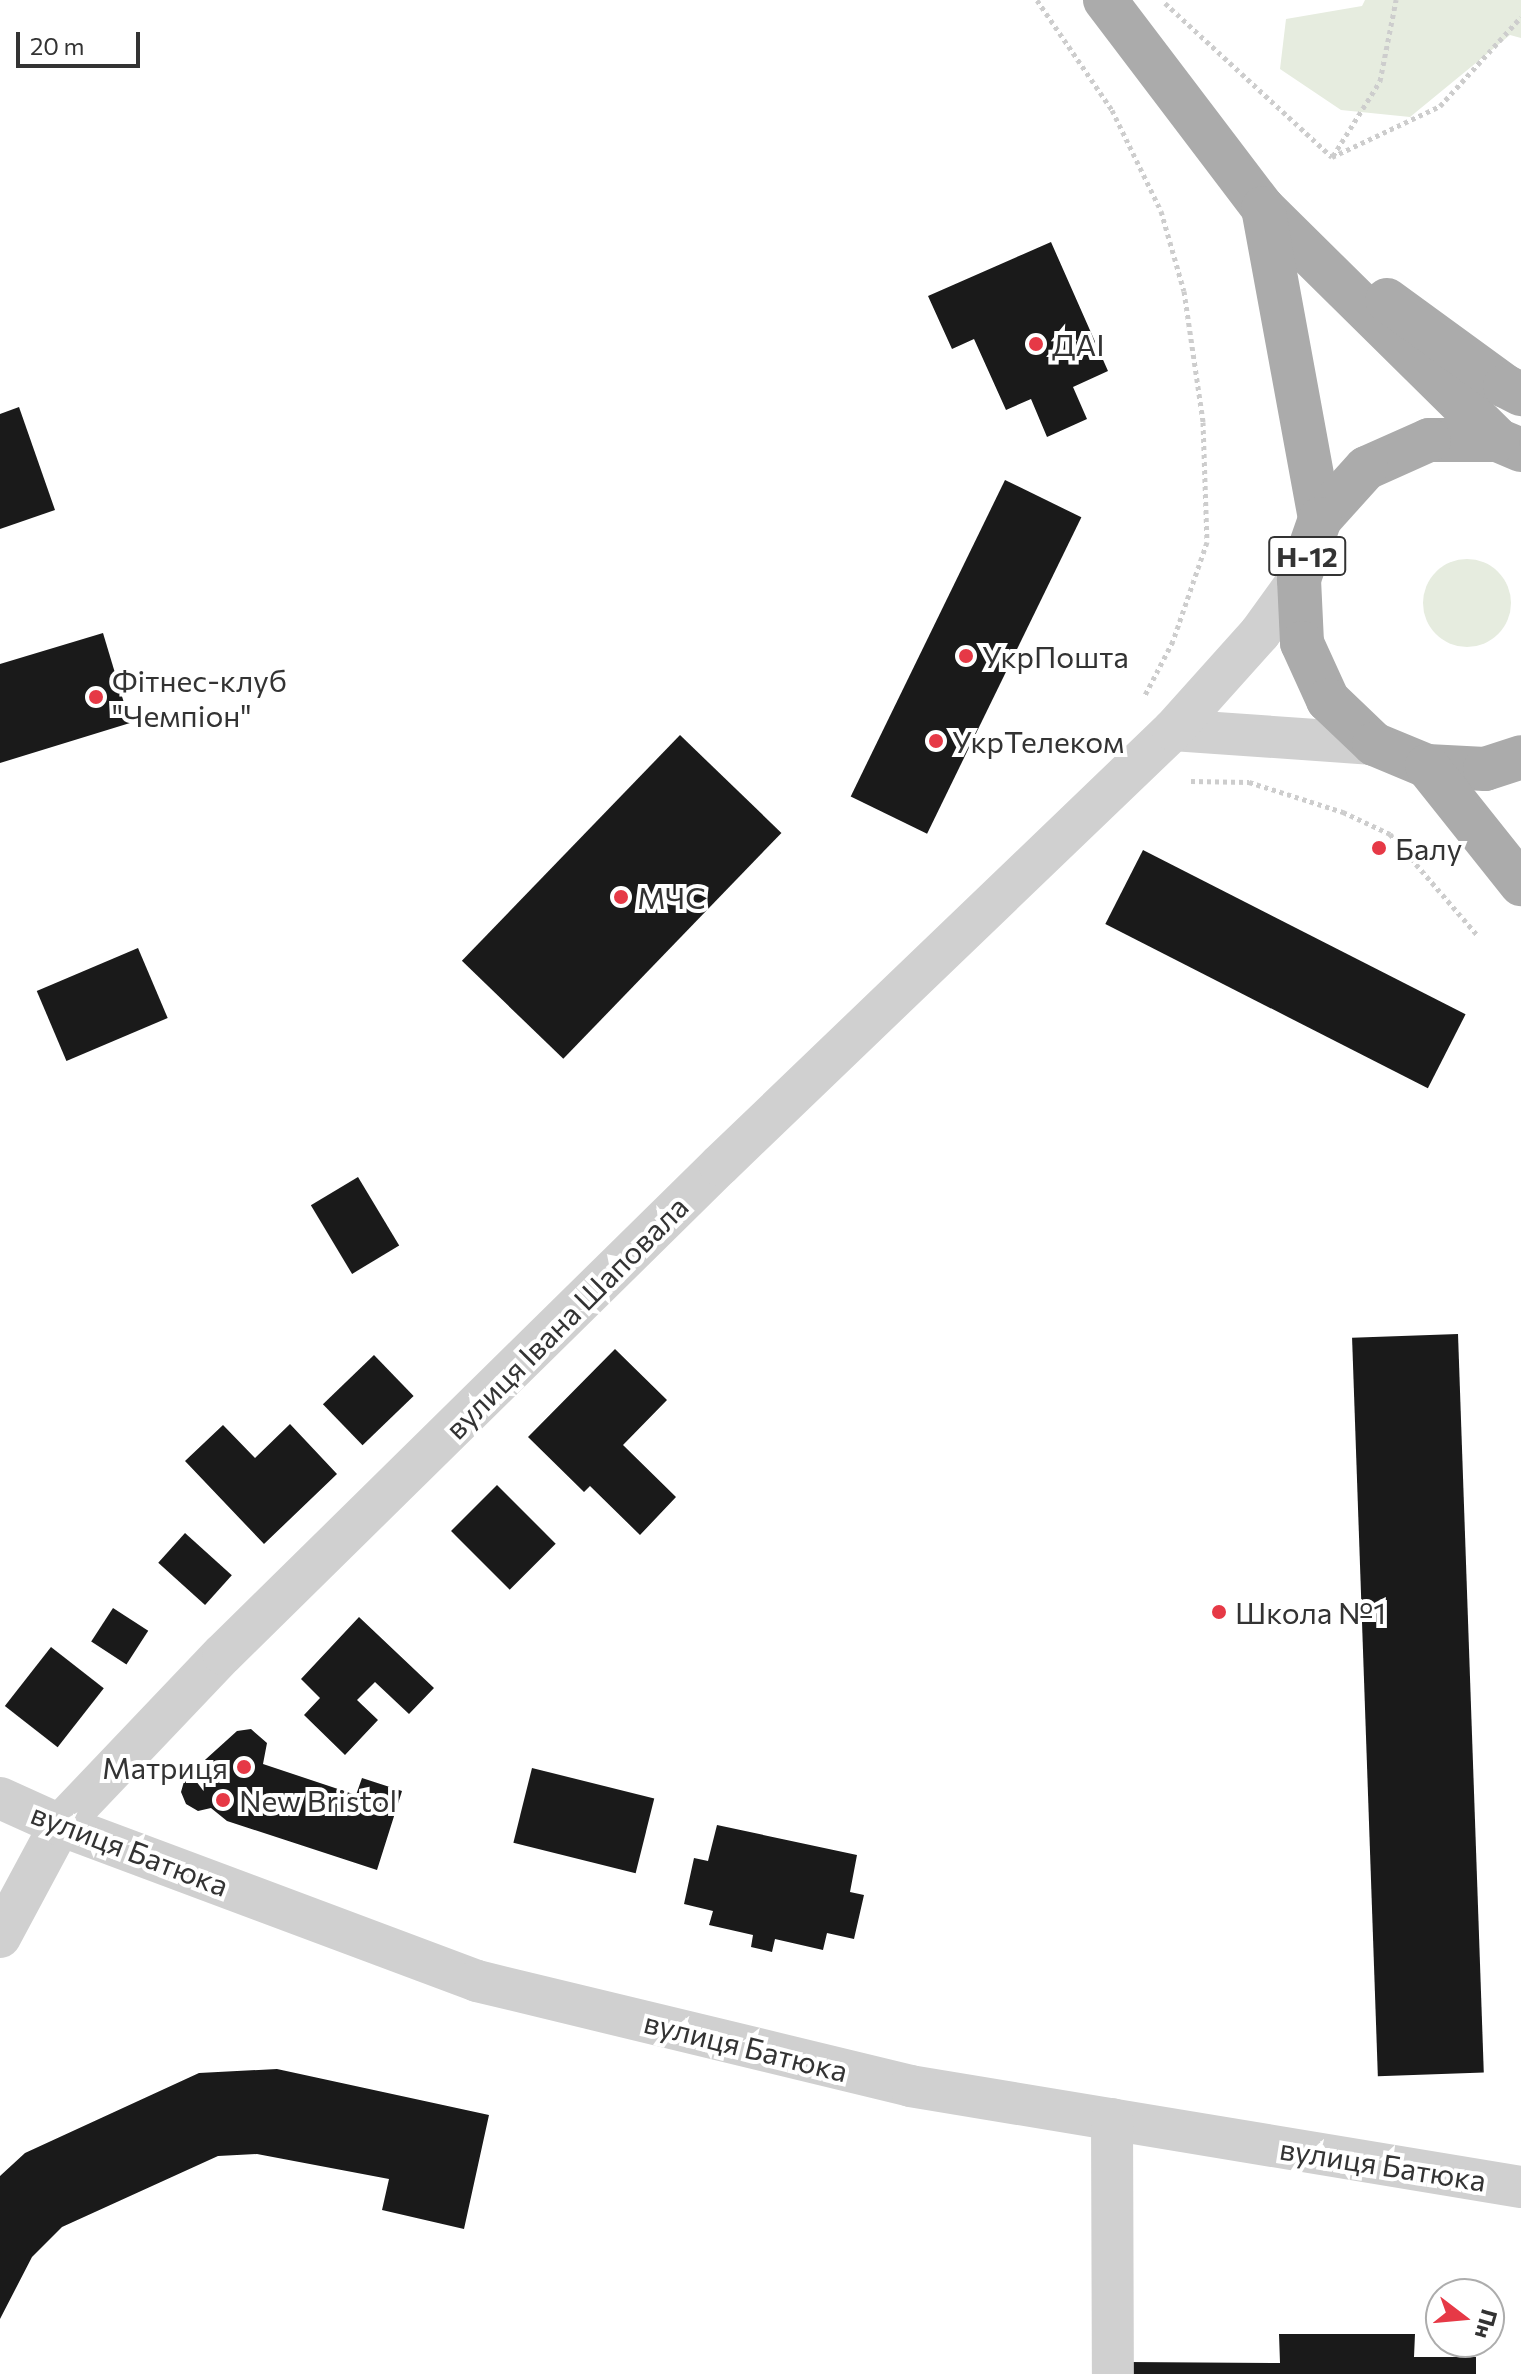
<!DOCTYPE html>
<html>
<head>
<meta charset="utf-8">
<style>
	body { margin:0 }
	#map { position:relative; width:1521px; height:2374px; overflow:hidden; background:#fff; font-family:Commissioner,sans-serif }
	div>[style] { position:absolute }
	.green>* { inset:0; background:#e6ecdf }
	.round { border-radius:50% }
	.building>* { inset:0; background:#1a1a1a; transform-origin:0 0 }
	.path>* { height:5px; margin-top:-2.5px; transform-origin:0; background:repeating-linear-gradient(90deg,#cdcdcd 0 4px,transparent 0 8px) }
	.minor>* { height:42px; margin:-21px; padding:0 21px; transform-origin:21px; border-radius:21px; background:#d0d0d0 }
	.major>* { height:44px; margin:-22px; padding:0 22px; transform-origin:22px; border-radius:22px; background:#ababab }
	.dots>* { width:22px; height:22px; translate:-50% -50%; box-sizing:border-box; border:4px solid #fff; border-radius:50% }
	span { translate:-50% -50%; white-space:nowrap; text-align:center; line-height:1.15; -webkit-text-stroke:8px #fff; paint-order:stroke }
	.shield-label span { padding:2px 6px; background:#fff; border:2px solid; border-radius:6px; -webkit-text-stroke-width:0 }
	.shield-label { font-size:28px; color:#333; font-weight:700 }
	.poi-label { font-size:30px; color:#333 }
	.left { translate:0 -50%; text-align:left }
	.right { translate:-100% -50%; text-align:right }
	.street-label { font-size:30px; color:#333 }
	.north { position:absolute; left:1425px; top:2278px; width:80px; height:80px; box-sizing:border-box; background:#fff; border:2px solid #adadad; border-radius:50%; rotate:106deg; font-size:22px; font-weight:700; line-height:32px; text-align:center; color:#333 }
	.north::after { content:''; display:block; margin:auto; width:28px; height:36px; background:#e63946; clip-path:polygon(50% 0,100% 100%,50% 72%,0 100%) }
	.scale { position:absolute; left:16px; top:32px; width:124px; height:36px; box-sizing:border-box; border:4px solid #333; border-top:0; padding-left:10px; font-size:24px; line-height:28px; white-space:nowrap; color:#333; -webkit-text-stroke:6px #fff; paint-order:stroke }
</style>
</head>
<body>
<div id="map">
	<div class="green">
		<i style="clip-path:polygon(1365px 0,1521px 0,1521px 38px,1510px 35px,1410px 117px,1341px 110px,1280px 69px,1286px 19px,1362px 6px)"></i>
		<i class="round" style="left:1423px;top:559px;width:88px;height:88px"></i>
	</div>
	<div class="building">
		<i style="clip-path:polygon(1051px 242px,1108px 371px,1073px 387px,1087px 419px,1047px 437px,1031px 399px,1006px 410px,974px 339px,952px 349px,928px 296px)"></i>
		<i style="clip-path:polygon(19px 407px,55px 510px,0 529px,0 414px)"></i>
		<i style="left:1005px;top:480px;width:85px;height:352px;rotate:26deg"></i>
		<i style="clip-path:polygon(103px 633px,130px 723px,0 763px,0 664px)"></i>
		<i style="left:680px;top:735px;width:141px;height:314px;rotate:44deg"></i>
		<i style="left:1143px;top:850px;width:362px;height:83px;rotate:27deg"></i>
		<i style="left:138px;top:948px;width:76px;height:110px;rotate:67deg"></i>
		<i style="left:358px;top:1177px;width:80px;height:55px;rotate:59deg"></i>
		<i style="left:1458px;top:1334px;width:739px;height:106px;rotate:88deg"></i>
		<i style="clip-path:polygon(615px 1349px,667px 1400px,623px 1445px,676px 1497px,640px 1535px,590px 1486px,584px 1492px,528px 1437px)"></i>
		<i style="left:374px;top:1355px;width:57px;height:71px;rotate:46deg"></i>
		<i style="clip-path:polygon(290px 1424px,337px 1474px,264px 1544px,185px 1461px,223px 1425px,255px 1458px)"></i>
		<i style="left:497px;top:1485px;width:83px;height:65px;rotate:45deg"></i>
		<i style="left:185px;top:1533px;width:63px;height:40px;rotate:42deg"></i>
		<i style="left:113px;top:1608px;width:42px;height:40px;rotate:33deg"></i>
		<i style="clip-path:polygon(359px 1617px,434px 1688px,409px 1714px,375px 1682px,357px 1700px,378px 1720px,345px 1755px,304px 1715px,320px 1698px,301px 1679px)"></i>
		<i style="left:51px;top:1647px;width:67px;height:75px;rotate:38deg"></i>
		<i style="clip-path:polygon(251px 1729px,267px 1743px,263px 1764px,356px 1795px,362px 1778px,402px 1791px,377px 1870px,227px 1821px,211px 1808px,198px 1811px,186px 1804px,181px 1792px,185px 1778px,237px 1731px)"></i>
		<i style="left:532px;top:1768px;width:126px;height:77px;rotate:14deg"></i>
		<i style="clip-path:polygon(717px 1825px,857px 1855px,850px 1892px,864px 1895px,854px 1939px,827px 1933px,823px 1950px,775px 1939px,772px 1952px,751px 1947px,753px 1935px,709px 1925px,713px 1911px,684px 1904px,694px 1858px,708px 1861px)"></i>
		<i style="clip-path:polygon(277px 2069px,489px 2115px,464px 2229px,382px 2210px,389px 2179px,257px 2154px,218px 2156px,62px 2227px,32px 2257px,0 2319px,0 2176px,25px 2153px,199px 2073px)"></i>
		<i style="clip-path:polygon(1279px 2334px,1415px 2334px,1414px 2357px,1476px 2357px,1476px 2374px,1127px 2374px,1127px 2362px,1280px 2363px)"></i>
	</div>
	<div class="path">
		<i style="left:1037px;top:0;width:133px;rotate:55.7deg"></i>
		<i style="left:1112px;top:110px;width:112px;rotate:64.1deg"></i>
		<i style="left:1161px;top:211px;width:83px;rotate:74deg"></i>
		<i style="left:1184px;top:291px;width:132px;rotate:81.7deg"></i>
		<i style="left:1203px;top:422px;width:120px;rotate:88.1deg"></i>
		<i style="left:1207px;top:542px;width:105px;rotate:109deg"></i>
		<i style="left:1173px;top:641px;width:61px;rotate:117.4deg"></i>
		<i style="left:1165px;top:3px;width:227px;rotate:42.7deg"></i>
		<i style="left:1333px;top:156px;width:89px;rotate:-57.9deg"></i>
		<i style="left:1380px;top:81px;width:83px;rotate:-78.8deg"></i>
		<i style="left:1332px;top:157px;width:119px;rotate:-25.3deg"></i>
		<i style="left:1440px;top:106px;width:120px;rotate:-47.7deg"></i>
		<i style="left:1191px;top:781px;width:58px;rotate:1deg"></i>
		<i style="left:1249px;top:782px;width:99px;rotate:17.7deg"></i>
		<i style="left:1343px;top:812px;width:52px;rotate:25.1deg"></i>
		<i style="left:1390px;top:834px;width:135px;rotate:49.2deg"></i>
	</div>
	<div class="minor">
		<i style="left:1173px;top:730px;width:201px;rotate:4deg"></i>
		<i style="left:0;top:1798px;width:66px;rotate:24.2deg"></i>
		<i style="left:60px;top:1825px;width:445px;rotate:20.5deg"></i>
		<i style="left:477px;top:1981px;width:446px;rotate:13.6deg"></i>
		<i style="left:910px;top:2086px;width:619px;rotate:9.39deg"></i>
		<i style="left:0;top:1937px;width:127px;rotate:-61.8deg"></i>
		<i style="left:60px;top:1825px;width:236px;rotate:-46.4deg"></i>
		<i style="left:223px;top:1654px;width:697px;rotate:-44.54deg"></i>
		<i style="left:720px;top:1165px;width:628px;rotate:-43.84deg"></i>
		<i style="left:1173px;top:730px;width:130px;rotate:-48.1deg"></i>
		<i style="left:1260px;top:633px;width:67px;rotate:-54.2deg"></i>
		<i style="left:1112px;top:2119px;width:255px;rotate:89.8deg"></i>
	</div>
	<div class="major">
		<i style="left:1105px;top:0;width:261px;rotate:52.8deg"></i>
		<i style="left:1263px;top:208px;width:330px;rotate:44.6deg"></i>
		<i style="left:1263px;top:208px;width:316px;rotate:79.6deg"></i>
		<i style="left:1387px;top:300px;width:146px;rotate:36.1deg"></i>
		<i style="left:1505px;top:386px;width:18px;rotate:27deg"></i>
		<i style="left:1521px;top:450px;width:25px;rotate:-157deg"></i>
		<i style="left:1498px;top:440px;width:69px;rotate:180deg"></i>
		<i style="left:1429px;top:440px;width:69px;rotate:156deg"></i>
		<i style="left:1366px;top:468px;width:69px;rotate:132deg"></i>
		<i style="left:1320px;top:519px;width:64px;rotate:109.3deg"></i>
		<i style="left:1299px;top:579px;width:64px;rotate:87.3deg"></i>
		<i style="left:1302px;top:643px;width:63px;rotate:65.5deg"></i>
		<i style="left:1328px;top:700px;width:64px;rotate:43.7deg"></i>
		<i style="left:1374px;top:744px;width:57px;rotate:22.5deg"></i>
		<i style="left:1427px;top:766px;width:58px;rotate:3deg"></i>
		<i style="left:1485px;top:769px;width:38px;rotate:-18deg"></i>
		<i style="left:1427px;top:766px;width:151px;rotate:51.5deg"></i>
	</div>
	<div class="dots">
		<i style="left:1036px;top:344px;background:#e63946"></i>
		<i style="left:966px;top:656px;background:#e63946"></i>
		<i style="left:96px;top:697px;background:#e63946"></i>
		<i style="left:936px;top:741px;background:#e63946"></i>
		<i style="left:1379px;top:848px;background:#e63946"></i>
		<i style="left:621px;top:897px;background:#e63946"></i>
		<i style="left:1219px;top:1612px;background:#e63946"></i>
		<i style="left:244px;top:1767px;background:#e63946"></i>
		<i style="left:223px;top:1800px;background:#e63946"></i>
	</div>
	<div class="shield-label">
		<span style="left:1307px;top:556px">Н-12</span>
	</div>
	<div class="poi-label">
		<span class="left" style="left:1052px;top:344px">ДАI</span>
		<span class="left" style="left:982px;top:656px">УкрПошта</span>
		<span class="left" style="left:112px;top:697px">Фітнес-клуб<br>"Чемпіон"</span>
		<span class="left" style="left:952px;top:741px">УкрТелеком</span>
		<span class="left" style="left:1395px;top:848px">Балу</span>
		<span class="left" style="left:637px;top:897px">МЧС</span>
		<span class="left" style="left:1235px;top:1612px">Школа №1</span>
		<span class="right" style="left:228px;top:1767px">Матриця</span>
		<span class="left" style="left:239px;top:1800px">New Bristol</span>
	</div>
	<div class="street-label">
		<span style="left:566px;top:1317px;rotate:-45deg">вулиця Івана Шаповала</span>
		<span style="left:130px;top:1849px;rotate:21deg">вулиця Батюка</span>
		<span style="left:746px;top:2046px;rotate:14deg">вулиця Батюка</span>
		<span style="left:1383px;top:2164px;rotate:9deg">вулиця Батюка</span>
	</div>
	<div class="north">Пн</div>
	<div class="scale">20 m</div>
</div>
</body>
</html>
